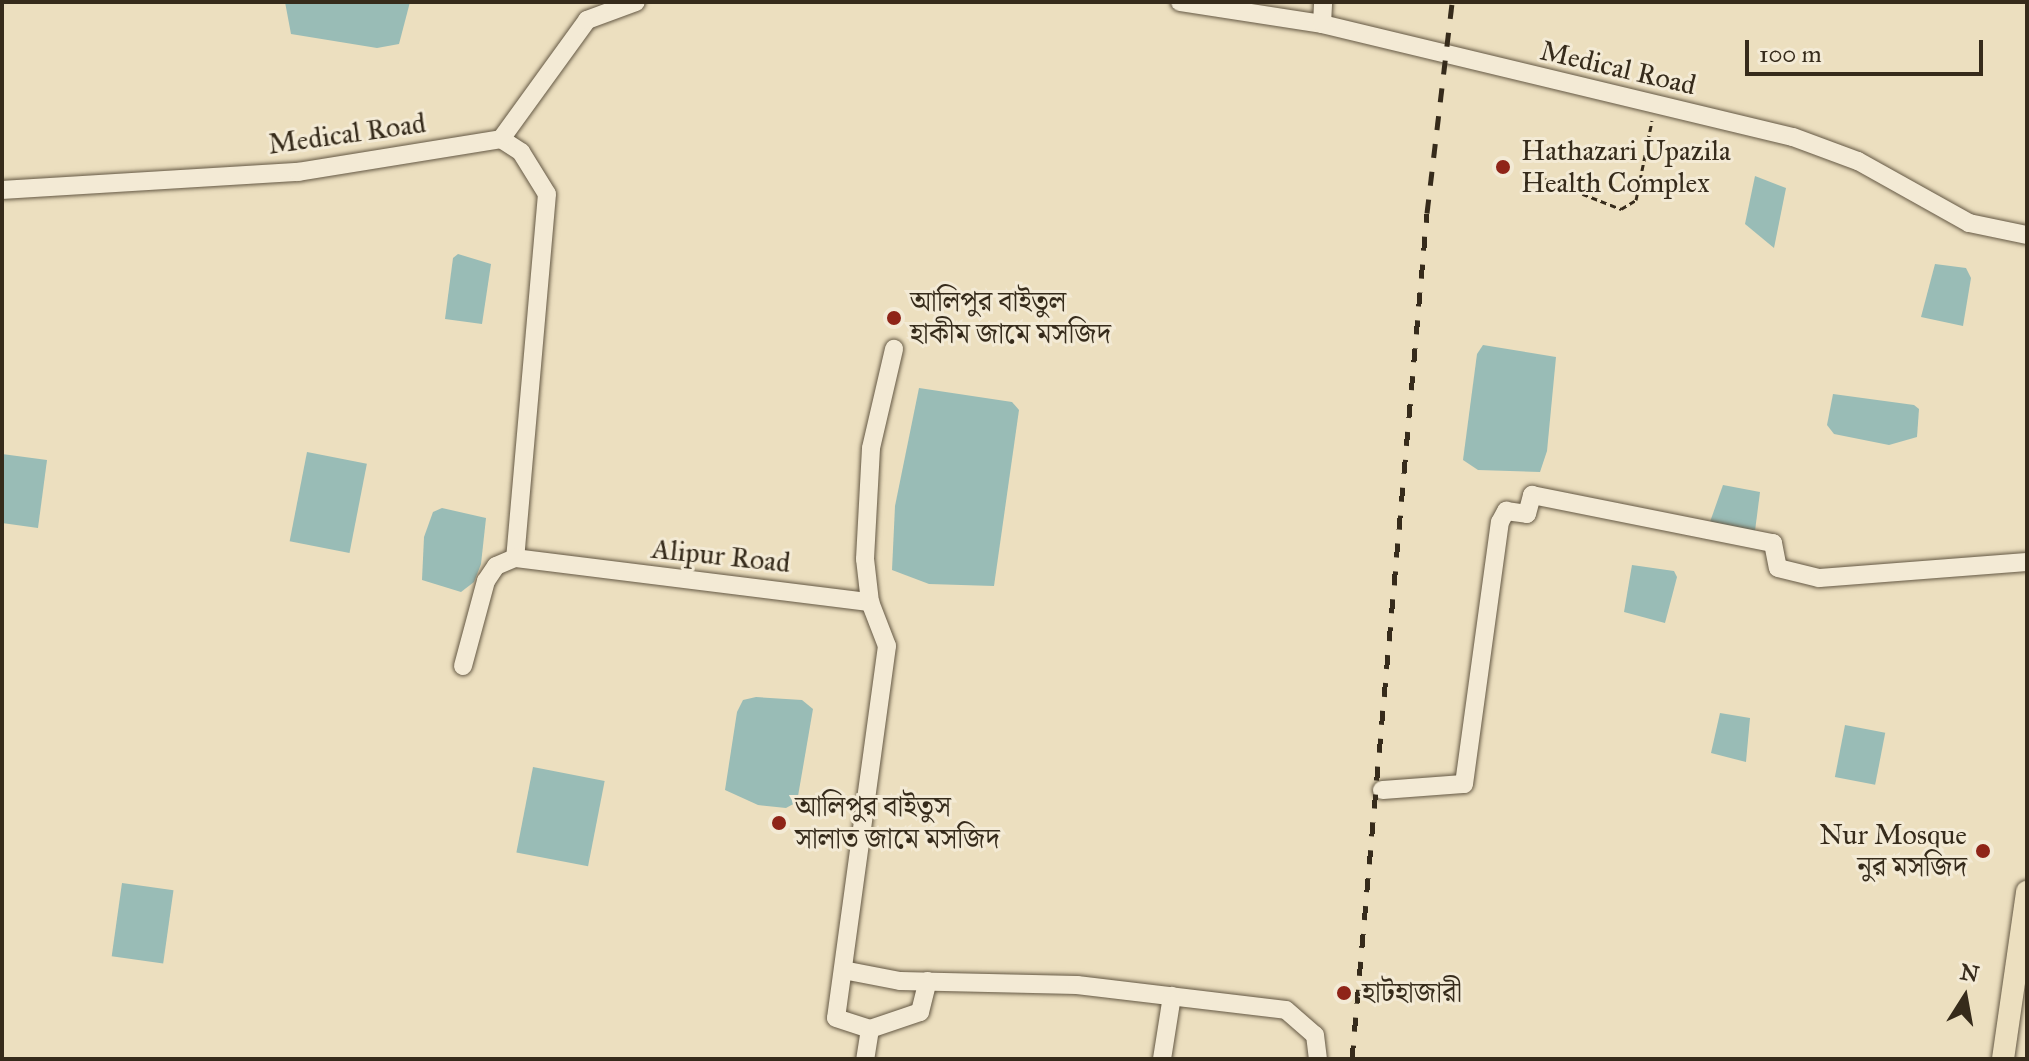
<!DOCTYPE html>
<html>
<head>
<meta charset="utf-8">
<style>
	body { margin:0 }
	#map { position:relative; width:2029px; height:1061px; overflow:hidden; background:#ecdfbf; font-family:"IM FELL Great Primer","Noto Serif Bengali",serif }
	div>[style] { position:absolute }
	.water>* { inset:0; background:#99bcb6; transform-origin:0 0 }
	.path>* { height:3px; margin-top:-1.5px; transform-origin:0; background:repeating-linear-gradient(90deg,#362b1b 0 6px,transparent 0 10px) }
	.roads { filter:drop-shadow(0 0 2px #645844) drop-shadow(0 0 2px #645844) }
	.minor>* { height:18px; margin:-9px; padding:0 9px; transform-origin:9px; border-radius:9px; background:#f3ead5 }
	.major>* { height:22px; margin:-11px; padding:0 11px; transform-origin:11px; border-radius:11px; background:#ecdfbf }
	.rail>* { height:5px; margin-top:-2.5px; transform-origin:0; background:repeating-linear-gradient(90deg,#362b1b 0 14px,transparent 0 28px) }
	.dots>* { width:22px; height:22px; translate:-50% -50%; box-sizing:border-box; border:4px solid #f3ead5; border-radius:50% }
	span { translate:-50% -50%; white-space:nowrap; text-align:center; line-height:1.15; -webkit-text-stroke:6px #f3ead5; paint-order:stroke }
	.street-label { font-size:28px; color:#362b1b }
	.poi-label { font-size:28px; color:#362b1b }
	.left { translate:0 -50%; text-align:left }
	.right { translate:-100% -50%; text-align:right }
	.frame { position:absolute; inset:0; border:4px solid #362b1b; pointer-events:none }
	.north { position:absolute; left:1925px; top:957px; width:80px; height:80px; -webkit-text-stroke:6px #f3ead5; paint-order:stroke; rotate:11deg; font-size:22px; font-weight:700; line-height:32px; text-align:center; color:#362b1b }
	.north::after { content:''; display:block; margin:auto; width:28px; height:36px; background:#362b1b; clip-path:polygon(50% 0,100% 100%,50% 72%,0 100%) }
	.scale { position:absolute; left:1745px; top:40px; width:238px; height:36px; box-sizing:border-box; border:4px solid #362b1b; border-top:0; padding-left:10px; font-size:24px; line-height:28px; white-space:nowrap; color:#362b1b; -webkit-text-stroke:6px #f3ead5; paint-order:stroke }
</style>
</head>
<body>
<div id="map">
	<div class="water">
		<i style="clip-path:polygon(285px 2px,410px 2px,399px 44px,377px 48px,291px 34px)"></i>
		<i style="clip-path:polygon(1755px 176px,1786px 188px,1774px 248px,1745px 224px)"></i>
		<i style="clip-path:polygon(458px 254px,491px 264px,482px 324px,445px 319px,453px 258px)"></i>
		<i style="clip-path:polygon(1935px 264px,1966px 268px,1971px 278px,1963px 326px,1921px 317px)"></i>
		<i style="clip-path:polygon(1483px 345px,1556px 357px,1547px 451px,1540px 472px,1478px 470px,1463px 460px,1477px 354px)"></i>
		<i style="clip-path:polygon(919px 388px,1012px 402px,1019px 410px,994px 586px,929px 584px,892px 570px,895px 506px)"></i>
		<i style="clip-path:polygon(1833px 394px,1914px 405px,1919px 409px,1917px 437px,1889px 445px,1834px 434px,1827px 425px)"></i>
		<i style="left:307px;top:452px;width:61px;height:91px;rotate:11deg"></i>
		<i style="clip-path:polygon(2px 454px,47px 460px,38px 528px,2px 523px)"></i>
		<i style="clip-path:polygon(1723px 485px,1760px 492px,1755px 531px,1710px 522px)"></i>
		<i style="clip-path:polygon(442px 508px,486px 518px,481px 564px,474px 582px,461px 592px,422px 580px,424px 537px,433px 512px)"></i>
		<i style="clip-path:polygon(1632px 565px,1674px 571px,1677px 577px,1665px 623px,1624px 612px)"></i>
		<i style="clip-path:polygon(756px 697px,802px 700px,813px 709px,797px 802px,786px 808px,758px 805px,725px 790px,737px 712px,743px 700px)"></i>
		<i style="clip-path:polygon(1720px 713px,1750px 718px,1746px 762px,1711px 753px)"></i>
		<i style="left:1845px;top:725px;width:41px;height:53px;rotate:11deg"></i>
		<i style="left:533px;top:767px;width:73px;height:87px;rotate:11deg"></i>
		<i style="left:122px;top:883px;width:52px;height:74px;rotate:8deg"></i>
	</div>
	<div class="path">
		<i style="left:1545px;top:179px;width:82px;rotate:21.5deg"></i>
		<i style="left:1621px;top:209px;width:17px;rotate:-31deg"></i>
		<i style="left:1636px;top:200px;width:81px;rotate:-78.6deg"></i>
	</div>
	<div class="roads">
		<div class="minor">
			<i style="left:1180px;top:2px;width:144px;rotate:8.8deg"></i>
			<i style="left:1322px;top:24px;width:484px;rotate:13.5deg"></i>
			<i style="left:1793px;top:137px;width:69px;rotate:20.3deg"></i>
			<i style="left:1858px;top:161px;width:127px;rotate:29.2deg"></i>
			<i style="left:1969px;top:223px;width:59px;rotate:11.7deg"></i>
			<i style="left:1322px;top:24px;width:22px;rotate:-87deg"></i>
			<i style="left:501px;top:139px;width:24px;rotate:33deg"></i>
			<i style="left:521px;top:152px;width:49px;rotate:58.2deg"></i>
			<i style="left:547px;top:194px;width:365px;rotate:95deg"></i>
			<i style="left:515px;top:558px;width:358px;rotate:7.1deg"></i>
			<i style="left:870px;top:602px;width:47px;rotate:68.9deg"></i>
			<i style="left:887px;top:646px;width:375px;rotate:97.8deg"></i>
			<i style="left:836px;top:1018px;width:36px;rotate:18deg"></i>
			<i style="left:870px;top:1029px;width:30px;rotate:99deg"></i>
			<i style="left:2px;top:190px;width:297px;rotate:-3.5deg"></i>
			<i style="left:298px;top:172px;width:206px;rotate:-9.2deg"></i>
			<i style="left:501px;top:139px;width:147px;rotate:-54.1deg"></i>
			<i style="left:587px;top:20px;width:52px;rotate:-20.2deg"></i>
			<i style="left:870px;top:602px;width:43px;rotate:-96.6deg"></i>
			<i style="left:865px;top:559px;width:111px;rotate:-86.9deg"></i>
			<i style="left:871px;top:448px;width:102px;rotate:-76.9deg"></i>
			<i style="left:463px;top:666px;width:88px;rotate:-74.9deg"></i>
			<i style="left:486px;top:581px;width:18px;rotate:-56deg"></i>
			<i style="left:496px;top:566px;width:21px;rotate:-23deg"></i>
			<i style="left:1382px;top:790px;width:82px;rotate:-4.2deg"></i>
			<i style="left:1464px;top:784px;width:264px;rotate:-82.2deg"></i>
			<i style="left:1500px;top:522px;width:13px;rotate:-61deg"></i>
			<i style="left:1506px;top:511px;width:21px;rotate:8deg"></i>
			<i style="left:1527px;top:514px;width:20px;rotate:-75deg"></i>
			<i style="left:1532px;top:495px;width:246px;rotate:11.3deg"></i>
			<i style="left:1773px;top:543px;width:25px;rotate:79deg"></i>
			<i style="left:1778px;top:568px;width:42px;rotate:13.7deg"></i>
			<i style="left:1819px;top:578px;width:209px;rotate:-4.4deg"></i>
			<i style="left:843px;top:970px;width:58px;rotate:10.9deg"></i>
			<i style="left:900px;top:981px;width:177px;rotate:1.3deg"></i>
			<i style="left:1077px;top:985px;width:210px;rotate:6.8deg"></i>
			<i style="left:1286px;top:1010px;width:38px;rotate:41deg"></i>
			<i style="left:1315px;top:1035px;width:24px;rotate:83deg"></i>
			<i style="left:870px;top:1029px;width:53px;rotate:-18.8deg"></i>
			<i style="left:920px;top:1012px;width:32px;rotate:-76deg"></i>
			<i style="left:1162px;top:1059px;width:64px;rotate:-81deg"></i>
		</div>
		<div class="major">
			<i style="left:2003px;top:1059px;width:169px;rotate:-81.8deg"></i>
		</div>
	</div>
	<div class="rail">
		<i style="left:1352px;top:1059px;width:849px;rotate:-84.93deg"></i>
		<i style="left:1427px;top:213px;width:212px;rotate:-83.2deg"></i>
	</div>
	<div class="dots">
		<i style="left:1503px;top:167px;background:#8f2418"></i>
		<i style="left:894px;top:318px;background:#8f2418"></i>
		<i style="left:779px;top:823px;background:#8f2418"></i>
		<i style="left:1983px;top:851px;background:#8f2418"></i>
		<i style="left:1344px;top:993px;background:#8f2418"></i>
	</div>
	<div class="street-label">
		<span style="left:1618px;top:68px;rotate:13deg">Medical Road</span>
		<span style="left:347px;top:134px;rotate:-8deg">Medical Road</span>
		<span style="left:721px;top:556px;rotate:6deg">Alipur Road</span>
	</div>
	<div class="poi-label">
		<span class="left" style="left:1521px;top:167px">Hathazari Upazila<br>Health Complex</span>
		<span class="left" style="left:910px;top:318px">আলিপুর বাইতুল<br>হাকীম জামে মসজিদ</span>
		<span class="left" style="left:795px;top:823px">আলিপুর বাইতুস<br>সালাত জামে মসজিদ</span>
		<span class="right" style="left:1967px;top:851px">Nur Mosque<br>নুর মসজিদ</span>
		<span class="left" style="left:1362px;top:993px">হাটহাজারী</span>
	</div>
	<div class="frame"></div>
	<div class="north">N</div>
	<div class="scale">100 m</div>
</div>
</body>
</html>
